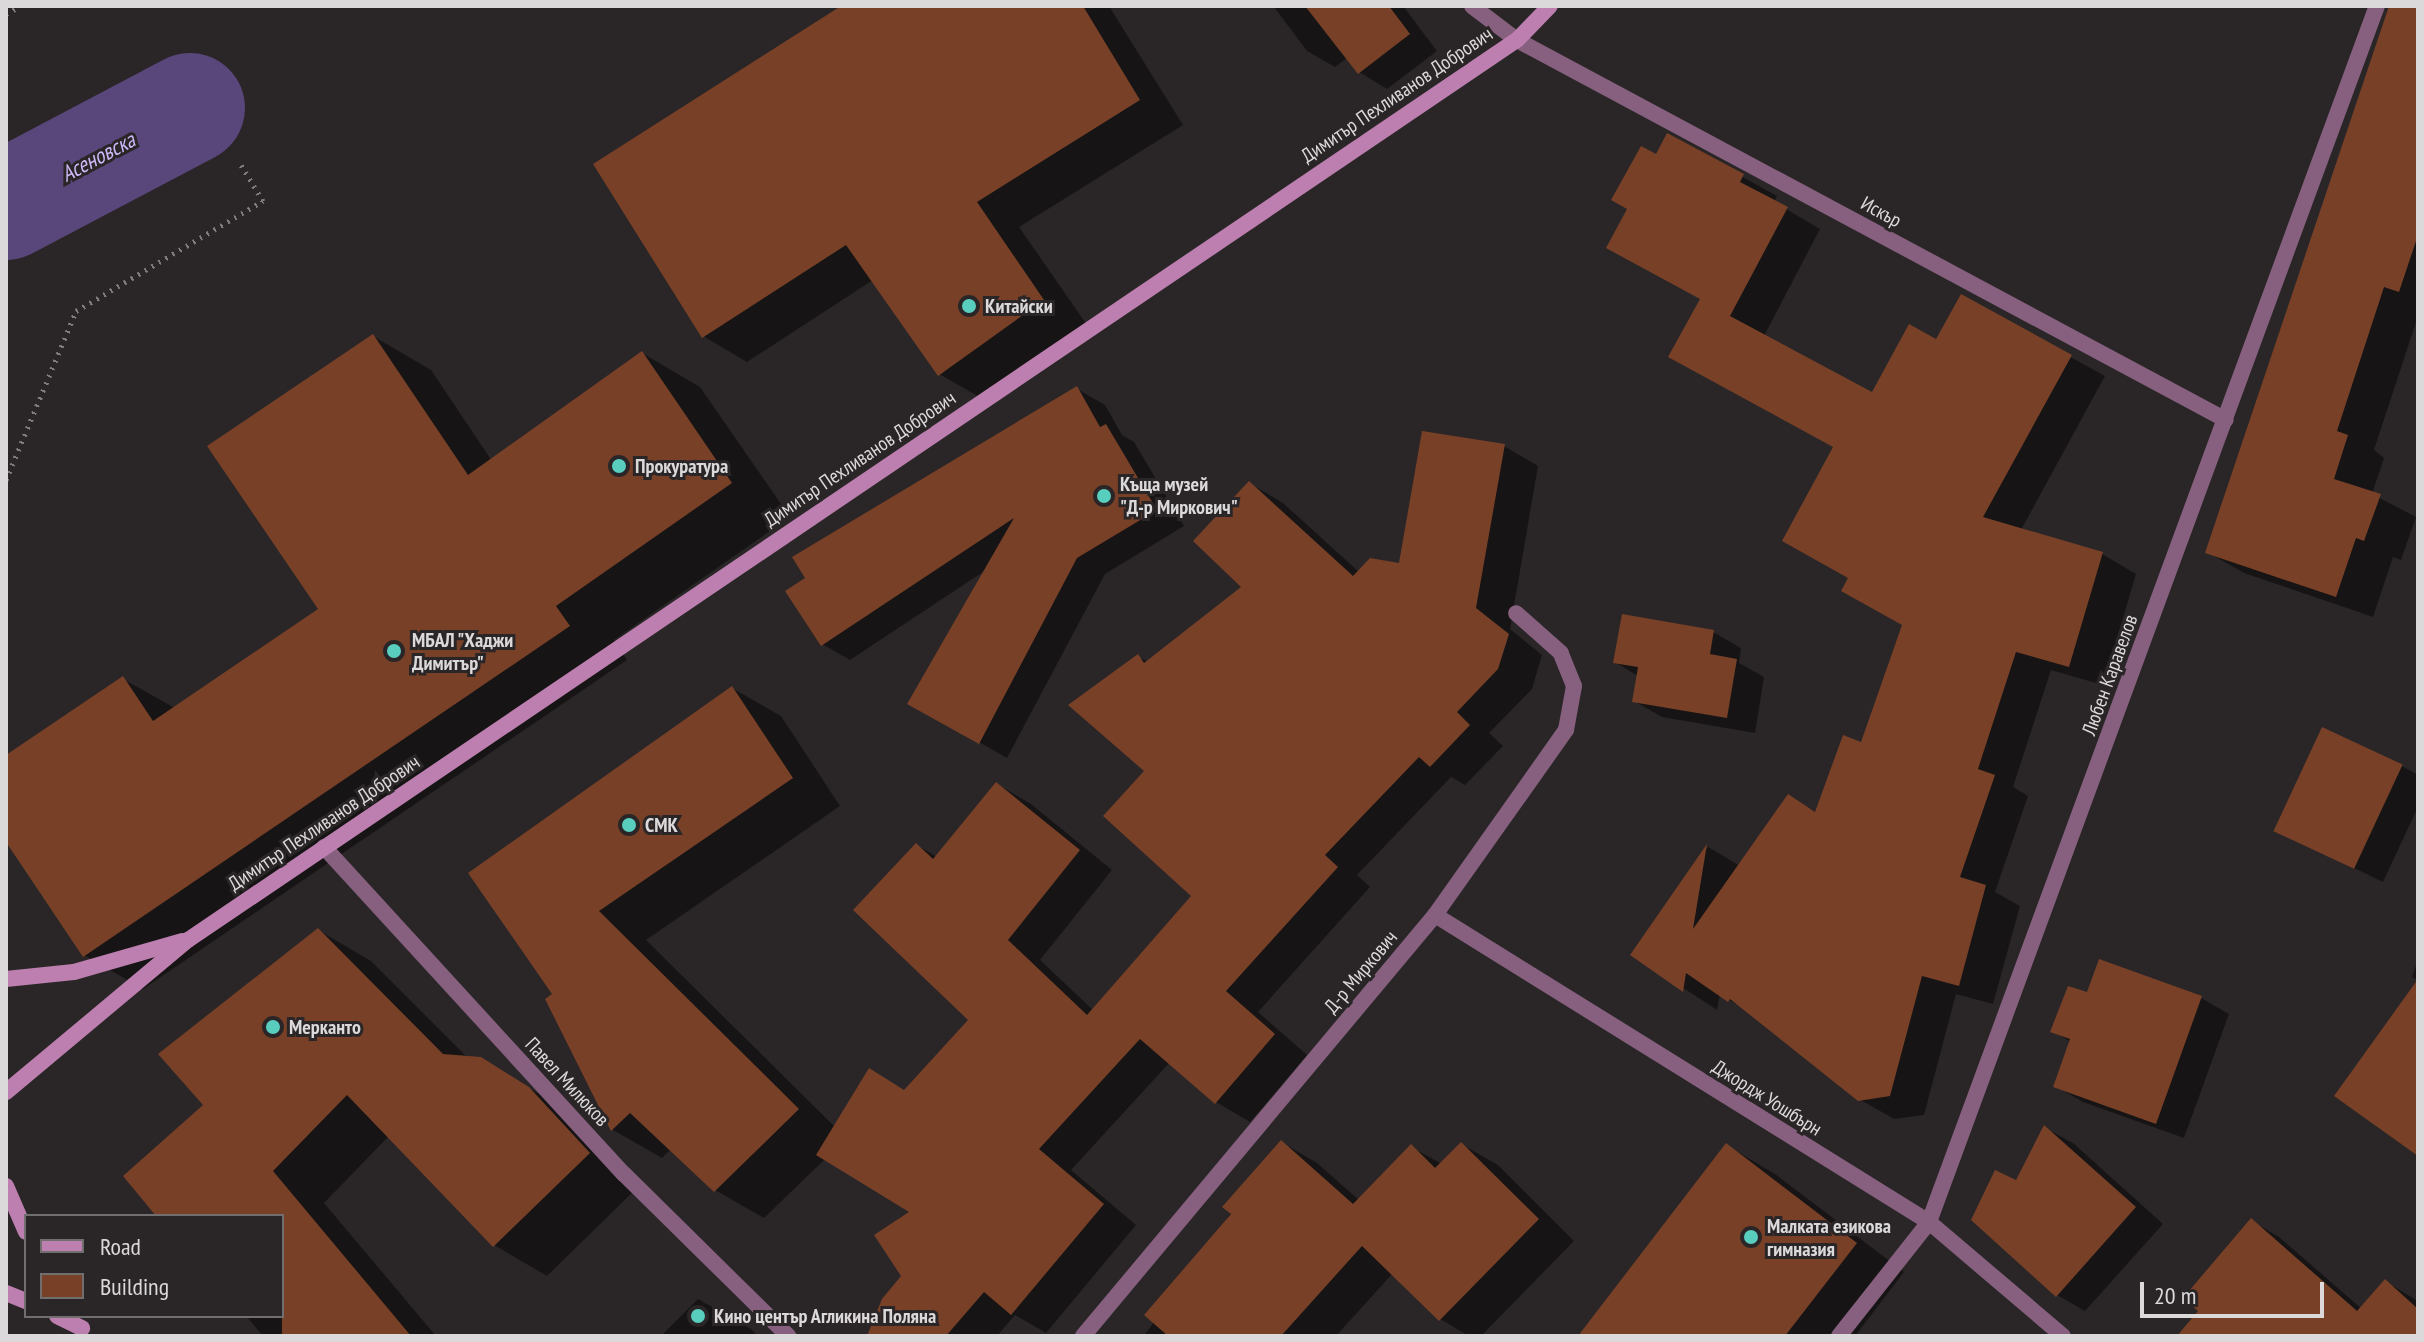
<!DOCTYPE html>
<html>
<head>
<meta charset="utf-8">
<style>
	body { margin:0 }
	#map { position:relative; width:2424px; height:1342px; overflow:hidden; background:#2a2627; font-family:"PT Sans Narrow",sans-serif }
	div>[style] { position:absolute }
	.shadow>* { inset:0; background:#0007 }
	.river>* { height:110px; margin:-55px; padding:0 55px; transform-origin:55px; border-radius:55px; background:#59467b }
	.building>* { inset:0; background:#784027; transform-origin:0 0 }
	.path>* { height:5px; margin-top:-2.5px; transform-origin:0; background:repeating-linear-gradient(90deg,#7f7c7d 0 2px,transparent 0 8px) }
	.lane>* { height:16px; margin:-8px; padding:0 8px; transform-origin:8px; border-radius:8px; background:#86607e }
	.street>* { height:16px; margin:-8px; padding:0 8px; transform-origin:8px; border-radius:8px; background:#86607e }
	.secondary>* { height:16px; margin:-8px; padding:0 8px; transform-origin:8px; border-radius:8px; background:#bc7faf }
	.dots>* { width:22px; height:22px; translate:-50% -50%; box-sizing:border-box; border:4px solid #2a2627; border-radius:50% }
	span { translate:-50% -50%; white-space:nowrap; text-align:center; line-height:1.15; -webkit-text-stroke:6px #2a2627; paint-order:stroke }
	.street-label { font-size:20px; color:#dcd9da }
	.poi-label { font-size:20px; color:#dcd9da; font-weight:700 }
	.left { translate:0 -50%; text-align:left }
	.water-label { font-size:22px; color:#cfb9fb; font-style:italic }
	.frame { position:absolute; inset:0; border:8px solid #dcd9da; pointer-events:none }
	.legend { position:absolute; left:24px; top:1214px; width:260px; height:104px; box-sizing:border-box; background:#2a2627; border:2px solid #716e6f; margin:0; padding:10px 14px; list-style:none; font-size:24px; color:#dcd9da }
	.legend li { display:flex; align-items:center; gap:16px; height:40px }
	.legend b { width:40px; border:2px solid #716e6f }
	.scale { position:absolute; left:2140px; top:1282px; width:184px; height:36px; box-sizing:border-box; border:4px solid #dcd9da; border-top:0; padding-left:10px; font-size:24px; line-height:28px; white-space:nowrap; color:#dcd9da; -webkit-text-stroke:6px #2a2627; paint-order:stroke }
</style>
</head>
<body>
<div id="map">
	<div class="shadow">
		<i style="clip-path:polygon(845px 6px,1109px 6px,1183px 125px,1019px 227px,1087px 325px,983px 399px,939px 374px,873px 280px,747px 362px,703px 336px)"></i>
		<i style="clip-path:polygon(1403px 6px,1437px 51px,1387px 89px,1359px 72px,1348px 57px,1335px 67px,1307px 51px,1274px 7px)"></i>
		<i style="clip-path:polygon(2390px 6px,2418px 6px,2418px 316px,2374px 450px,2384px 458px,2372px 494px,2416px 517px,2401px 560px,2393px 557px,2373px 617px,2244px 573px,2207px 552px)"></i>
		<i style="clip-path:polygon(1668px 136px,1777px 196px,1774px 202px,1820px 229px,1764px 336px,1873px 395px,1937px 342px,1961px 297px,2105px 376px,2021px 530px,2102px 554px,2136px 574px,2103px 685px,2051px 670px,2013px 787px,2028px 796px,1995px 892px,2020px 906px,1993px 1004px,1956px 994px,1924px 1115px,1894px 1119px,1859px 1099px,1751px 1013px,1720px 994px,1717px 1010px,1633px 955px,1708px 847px,1740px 866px,1789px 797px,1817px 813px,1862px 745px,1904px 624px,1836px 447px,1702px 299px,1657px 157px)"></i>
		<i style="clip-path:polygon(373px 336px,431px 370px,492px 461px,642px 353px,700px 387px,790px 517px,614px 640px,627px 660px,143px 989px,84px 955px,6px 839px,6px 758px,123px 679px,175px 708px,321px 610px)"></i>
		<i style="clip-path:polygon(1077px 389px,1105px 405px,1122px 435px,1134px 442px,1184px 526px,1105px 574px,1007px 758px,910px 703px,986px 570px,850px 660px,822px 644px)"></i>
		<i style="clip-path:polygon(1504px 446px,1538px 466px,1510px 629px,1542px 655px,1532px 689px,1489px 733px,1503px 746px,1465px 785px,1451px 777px,1357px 875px,1370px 887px,1258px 1012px,1307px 1055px,1250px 1122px,1216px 1102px,1170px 1062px,1071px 1170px,1136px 1225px,1046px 1333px,1015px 1315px,997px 1336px,886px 1336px,903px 1276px,913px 1212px,825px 1159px,764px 1218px,715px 1190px,671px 1149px,662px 1158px,613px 1130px,547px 999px,555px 995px,471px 873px,732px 688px,781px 716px,840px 806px,646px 940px,835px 1127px,905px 1091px,971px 1020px,917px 845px,937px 857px,997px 784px,1031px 804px,1112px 870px,1040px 960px,1094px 1011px,1194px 896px,1147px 770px,1138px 657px,1149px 662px,1245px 587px,1249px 483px,1283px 503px,1359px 572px,1400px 566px)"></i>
		<i style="clip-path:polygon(1713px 632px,1741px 648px,1739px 663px,1764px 677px,1755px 733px,1662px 717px,1634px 701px,1638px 676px,1615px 662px)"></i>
		<i style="clip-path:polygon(2402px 766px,2418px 775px,2418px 807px,2383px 882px,2276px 830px)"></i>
		<i style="clip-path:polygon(318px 930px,371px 961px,468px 1058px,480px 1059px,583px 1120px,641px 1184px,547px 1276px,494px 1245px,389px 1136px,324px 1203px,436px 1336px,263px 1336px,246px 1316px,282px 1316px,282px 1216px,160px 1216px,206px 1105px)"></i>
		<i style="clip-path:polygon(2418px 960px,2418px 980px,2412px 977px)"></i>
		<i style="clip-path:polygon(2100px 961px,2201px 998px,2229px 1014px,2184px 1138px,2083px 1102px,2055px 1086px,2071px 1042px,2053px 1031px,2088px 995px)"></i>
		<i style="clip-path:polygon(2045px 1128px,2073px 1143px,2163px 1224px,2085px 1311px,2057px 1295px,2017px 1183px)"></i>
		<i style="clip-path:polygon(1281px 1142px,1317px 1163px,1359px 1200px,1411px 1147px,1442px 1164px,1461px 1144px,1498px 1165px,1574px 1241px,1481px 1336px,1469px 1336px,1440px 1319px,1393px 1273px,1336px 1336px,1144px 1336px)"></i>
		<i style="clip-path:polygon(1726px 1145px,1775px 1174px,1904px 1272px,1855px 1336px,1590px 1336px)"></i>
		<i style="clip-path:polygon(2252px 1221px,2279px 1237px,2362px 1309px,2386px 1282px,2413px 1298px,2418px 1302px,2418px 1336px,2180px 1336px,2201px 1311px)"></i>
		<i style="clip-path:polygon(698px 1299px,751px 1329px,758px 1336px,661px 1336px)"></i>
	</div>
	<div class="river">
		<i style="left:6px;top:205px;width:208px;rotate:-27.8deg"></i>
	</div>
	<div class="building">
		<i style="clip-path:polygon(841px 6px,1083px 6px,1140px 100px,977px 202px,1044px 300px,938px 376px,846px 245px,702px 338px,593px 164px)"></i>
		<i style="clip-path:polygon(1305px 6px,1389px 6px,1410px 34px,1358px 74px)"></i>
		<i style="clip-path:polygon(2389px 6px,2418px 6px,2418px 235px,2399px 292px,2384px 287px,2337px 431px,2348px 435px,2334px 479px,2381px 494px,2364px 541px,2356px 538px,2336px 597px,2205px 553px)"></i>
		<i style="clip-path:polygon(1667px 133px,1744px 174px,1740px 182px,1788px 207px,1730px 316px,1872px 392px,1909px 324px,1936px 339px,1961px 294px,2072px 355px,1983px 517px,2103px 552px,2069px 667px,2016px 652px,1978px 769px,1995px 775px,1960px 877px,1986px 885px,1959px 986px,1922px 976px,1890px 1096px,1858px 1101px,1730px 999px,1728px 1002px,1686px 973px,1683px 992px,1630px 955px,1707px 844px,1693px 929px,1788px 794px,1815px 812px,1843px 735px,1861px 742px,1902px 625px,1841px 591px,1848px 578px,1782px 541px,1833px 447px,1668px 357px,1700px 299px,1606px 248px,1627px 209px,1611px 200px,1641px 146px,1656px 154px)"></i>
		<i style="clip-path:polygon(373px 334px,468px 475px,642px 351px,732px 483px,556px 606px,570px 626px,83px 957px,6px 842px,6px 755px,123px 676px,153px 721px,318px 609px,207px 446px)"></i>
		<i style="clip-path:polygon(1077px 386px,1100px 427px,1106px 424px,1157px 510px,1077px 558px,979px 744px,907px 704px,1014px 518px,821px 646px,785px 591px,805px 578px,792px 557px)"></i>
		<i style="clip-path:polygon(1422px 431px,1505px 444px,1476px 608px,1509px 634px,1498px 669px,1457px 712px,1470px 725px,1430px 767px,1419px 757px,1325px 855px,1338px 867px,1226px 991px,1275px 1034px,1215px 1104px,1140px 1039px,1039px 1149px,1104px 1204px,1011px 1315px,984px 1292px,946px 1336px,867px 1336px,882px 1299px,901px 1276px,874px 1235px,909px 1212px,816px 1155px,869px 1068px,904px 1090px,968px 1020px,853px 910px,916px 843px,933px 859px,996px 782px,1080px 850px,1008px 940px,1087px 1015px,1191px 896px,1103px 816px,1144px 771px,1068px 705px,1138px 654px,1144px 663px,1241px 587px,1193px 541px,1249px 481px,1353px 576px,1370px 558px,1399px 563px)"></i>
		<i style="clip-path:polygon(1622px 614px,1714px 630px,1710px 654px,1737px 659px,1727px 718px,1632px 702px,1638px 667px,1613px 663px)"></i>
		<i style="clip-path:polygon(732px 686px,793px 778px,599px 911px,799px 1109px,714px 1192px,630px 1113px,611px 1131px,545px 999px,552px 994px,468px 873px)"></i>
		<i style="left:2322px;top:727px;width:89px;height:115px;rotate:25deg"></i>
		<i style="clip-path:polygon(318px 928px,443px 1054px,481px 1057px,529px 1087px,590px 1153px,493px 1247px,347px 1095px,273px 1171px,411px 1336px,282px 1336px,282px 1216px,156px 1216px,123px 1176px,203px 1105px,158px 1054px)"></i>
		<i style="clip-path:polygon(2099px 959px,2202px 996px,2156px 1124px,2053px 1087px,2070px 1039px,2050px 1032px,2068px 986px,2087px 992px)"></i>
		<i style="clip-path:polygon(2418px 979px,2418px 1156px,2334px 1096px)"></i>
		<i style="clip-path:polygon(2044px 1125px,2136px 1207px,2056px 1297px,1971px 1220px,1995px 1170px,2016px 1180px)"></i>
		<i style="clip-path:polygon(1281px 1140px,1353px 1204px,1411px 1144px,1435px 1168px,1461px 1142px,1539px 1219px,1439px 1321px,1362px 1246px,1281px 1336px,1168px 1336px,1144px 1315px,1231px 1214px,1222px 1207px)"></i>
		<i style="clip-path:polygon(1726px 1143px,1857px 1243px,1785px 1336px,1578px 1336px)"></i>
		<i style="clip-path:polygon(2251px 1218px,2357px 1311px,2385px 1279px,2418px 1309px,2418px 1336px,2177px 1336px,2198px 1311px,2183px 1298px)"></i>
	</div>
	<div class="path">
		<i style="left:6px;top:14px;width:16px;rotate:-30deg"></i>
		<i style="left:6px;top:480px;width:183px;rotate:-67.5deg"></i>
		<i style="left:76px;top:311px;width:217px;rotate:-30.5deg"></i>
		<i style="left:263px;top:201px;width:42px;rotate:-121.4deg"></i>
	</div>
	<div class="lane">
		<i style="left:1472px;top:6px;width:56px;rotate:37.1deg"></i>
	</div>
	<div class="street">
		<i style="left:1517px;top:40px;width:804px;rotate:28.19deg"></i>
		<i style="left:324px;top:847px;width:444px;rotate:47.5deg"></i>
		<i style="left:624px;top:1174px;width:231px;rotate:44.6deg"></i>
		<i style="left:1435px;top:915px;width:582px;rotate:31.86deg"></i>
		<i style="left:1929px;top:1222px;width:176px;rotate:40.4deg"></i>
		<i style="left:1083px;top:1336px;width:549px;rotate:-50.1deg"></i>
		<i style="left:1435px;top:915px;width:227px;rotate:-54.7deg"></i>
		<i style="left:1566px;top:730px;width:45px;rotate:-79.7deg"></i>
		<i style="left:1574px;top:686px;width:35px;rotate:-112deg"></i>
		<i style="left:1561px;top:653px;width:60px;rotate:-138.4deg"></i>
		<i style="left:1839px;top:1336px;width:145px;rotate:-51.7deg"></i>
		<i style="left:1929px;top:1222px;width:1296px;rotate:-69.78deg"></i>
	</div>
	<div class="secondary">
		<i style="left:6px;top:979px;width:68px;rotate:-5.9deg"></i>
		<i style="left:74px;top:972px;width:112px;rotate:-16deg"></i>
		<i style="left:6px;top:1092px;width:237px;rotate:-39.9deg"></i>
		<i style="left:188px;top:940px;width:1605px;rotate:-34.11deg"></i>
		<i style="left:1517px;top:40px;width:47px;rotate:-45.9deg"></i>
		<i style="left:6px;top:1186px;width:50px;rotate:66.5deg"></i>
		<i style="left:6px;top:1293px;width:22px;rotate:22deg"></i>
		<i style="left:57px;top:1316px;width:28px;rotate:26deg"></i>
	</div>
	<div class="dots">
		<i style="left:969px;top:306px;background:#59cebe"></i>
		<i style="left:619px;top:466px;background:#59cebe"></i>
		<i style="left:1104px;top:496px;background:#59cebe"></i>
		<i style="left:394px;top:651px;background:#59cebe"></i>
		<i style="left:629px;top:825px;background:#59cebe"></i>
		<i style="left:273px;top:1027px;background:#59cebe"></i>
		<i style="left:1751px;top:1237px;background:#59cebe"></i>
		<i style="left:698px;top:1316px;background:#59cebe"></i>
	</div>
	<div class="street-label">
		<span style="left:1397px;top:95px;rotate:-34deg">Димитър Пехливанов Добрович</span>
		<span style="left:1881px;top:212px;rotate:28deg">Искър</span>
		<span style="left:860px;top:459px;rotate:-34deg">Димитър Пехливанов Добрович</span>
		<span style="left:2110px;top:675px;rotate:-70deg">Любен Каравелов</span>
		<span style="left:324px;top:823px;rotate:-34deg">Димитър Пехливанов Добрович</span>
		<span style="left:1361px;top:972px;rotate:-50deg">Д-р Миркович</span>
		<span style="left:567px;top:1082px;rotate:47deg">Павел Милюков</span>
		<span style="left:1767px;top:1098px;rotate:32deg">Джордж Уошбърн</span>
	</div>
	<div class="poi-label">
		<span class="left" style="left:985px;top:306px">Китайски</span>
		<span class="left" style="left:635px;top:466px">Прокуратура</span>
		<span class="left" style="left:1120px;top:496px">Къща музей<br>"Д-р Миркович"</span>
		<span class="left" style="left:412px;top:652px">МБАЛ "Хаджи<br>Димитър"</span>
		<span class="left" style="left:645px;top:825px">СМК</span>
		<span class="left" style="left:289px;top:1027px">Мерканто</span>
		<span class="left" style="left:1767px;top:1238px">Малката езикова<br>гимназия</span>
		<span class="left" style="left:714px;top:1316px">Кино център Агликина Поляна</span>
	</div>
	<div class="water-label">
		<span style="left:98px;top:157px;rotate:-28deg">Асеновска</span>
	</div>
	<div class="frame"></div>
	<ul class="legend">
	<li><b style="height:10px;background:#bc7faf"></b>Road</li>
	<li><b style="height:22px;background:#784027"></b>Building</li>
	</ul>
	<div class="scale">20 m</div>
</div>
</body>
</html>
